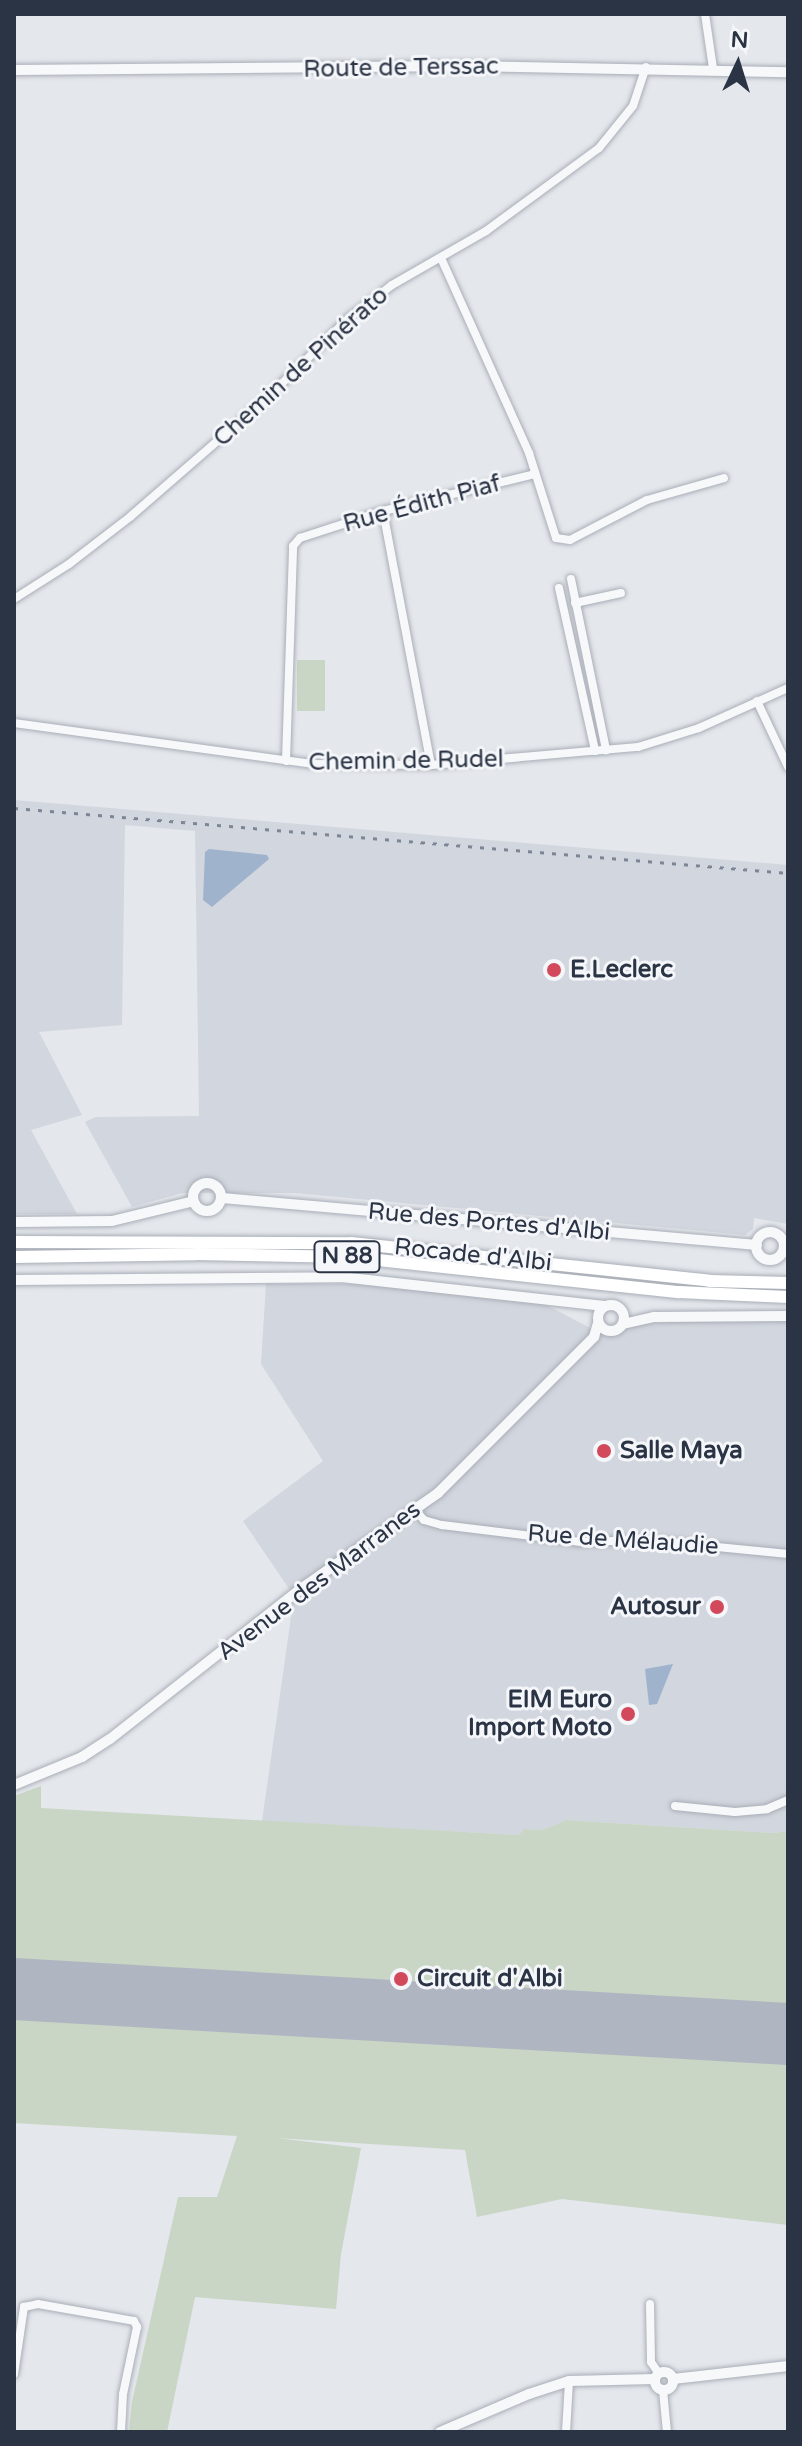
<!DOCTYPE html>
<html>
<head>
<meta charset="utf-8">
<style>
	body { margin:0 }
	#map { position:relative; width:802px; height:2446px; overflow:hidden; background:#e4e7ec; font-family:"Varela Round",sans-serif }
	div>[style] { position:absolute }
	.built>* { inset:0; background:#d2d6de }
	.green>* { inset:0; background:#c9d6c5; transform-origin:0 0 }
	.water>* { inset:0; background:#9fb4cc }
	.runway>* { height:62px; margin:-31px; padding:0 31px; transform-origin:31px; border-radius:31px; background:#b0b6c1 }
	.roads { filter:drop-shadow(0 0 2px #a9aeb7) drop-shadow(0 0 2px #a9aeb7) }
	.minor>* { height:8px; margin:-4px; padding:0 4px; transform-origin:4px; border-radius:4px; background:#f7f8fa }
	.tertiary>* { height:10px; margin:-5px; padding:0 5px; transform-origin:5px; border-radius:5px; background:#f7f8fa }
	.tertiary>.ring { margin:-5px; padding:0; box-sizing:content-box; background:none; border:10px solid #f7f8fa; border-radius:50% }
	.trunk>* { height:12px; margin:-6px; padding:0 6px; transform-origin:6px; border-radius:6px; background:#fff }
	.rail>* { height:3px; margin-top:-1.5px; transform-origin:0; background:repeating-linear-gradient(90deg,#7d8696 0 4px,transparent 0 12px) }
	.dots>* { width:22px; height:22px; translate:-50% -50%; box-sizing:border-box; border:4px solid #f4f6f9; border-radius:50% }
	span { translate:-50% -50%; white-space:nowrap; text-align:center; line-height:1.15; -webkit-text-stroke:6px #f4f6f9; paint-order:stroke }
	.shield-label span { padding:2px 6px; background:#f4f6f9; border:2px solid; border-radius:6px; -webkit-text-stroke-width:0 }
	.shield-label { font-size:22px; color:#2b3445; font-weight:700 }
	.street-label { font-size:24px; color:#2b3445 }
	.poi-label { font-size:24px; color:#2b3445; font-weight:700 }
	.left { translate:0 -50%; text-align:left }
	.right { translate:-100% -50%; text-align:right }
	.frame { position:absolute; inset:0; border:16px solid #2b3445; pointer-events:none }
	.north { position:absolute; left:698px; top:24px; width:80px; height:80px; -webkit-text-stroke:6px #f4f6f9; paint-order:stroke; rotate:4deg; font-size:22px; font-weight:700; line-height:32px; text-align:center; color:#2b3445 }
	.north::after { content:''; display:block; margin:auto; width:28px; height:36px; background:#2b3445; clip-path:polygon(50% 0,100% 100%,50% 72%,0 100%) }
</style>
</head>
<body>
<div id="map">
	<div class="built">
		<i style="clip-path:polygon(14px 800px,788px 865px,788px 1224px,754px 1218px,753px 1229px,745px 1235px,295px 1193px,182px 1193px,132px 1207px,85px 1122px,96px 1117px,199px 1116px,195px 831px,125px 825px,122px 1025px,39px 1032px,82px 1115px,31px 1130px,77px 1214px,14px 1214px)"></i>
		<i style="clip-path:polygon(266px 1284px,370px 1284px,539px 1301px,592px 1329px,695px 1320px,788px 1320px,788px 1831px,773px 1833px,566px 1820px,543px 1830px,524px 1829px,519px 1835px,262px 1821px,294px 1596px,243px 1521px,323px 1461px,261px 1364px)"></i>
	</div>
	<div class="green">
		<i style="left:297px;top:660px;width:28px;height:51px"></i>
		<i style="clip-path:polygon(41px 1786px,41px 1808px,519px 1835px,524px 1829px,543px 1830px,566px 1820px,773px 1833px,788px 1831px,788px 2225px,562px 2199px,477px 2217px,465px 2150px,276px 2138px,361px 2148px,341px 2254px,336px 2309px,195px 2297px,167px 2432px,129px 2432px,132px 2402px,178px 2197px,217px 2197px,237px 2136px,14px 2123px,14px 1796px)"></i>
	</div>
	<div class="water">
		<i style="clip-path:polygon(209px 849px,267px 855px,269px 859px,212px 907px,203px 900px,205px 852px)"></i>
		<i style="clip-path:polygon(673px 1664px,657px 1704px,649px 1705px,645px 1669px)"></i>
	</div>
	<div class="runway">
		<i style="left:14px;top:1989px;width:775px;rotate:3.33deg"></i>
	</div>
	<div class="roads">
		<div class="minor">
			<i style="left:705px;top:14px;width:55px;rotate:81.6deg"></i>
			<i style="left:441px;top:258px;width:214px;rotate:65.7deg"></i>
			<i style="left:529px;top:453px;width:89px;rotate:72.4deg"></i>
			<i style="left:556px;top:538px;width:14px;rotate:8deg"></i>
			<i style="left:570px;top:540px;width:87px;rotate:-27.5deg"></i>
			<i style="left:647px;top:500px;width:80px;rotate:-15.9deg"></i>
			<i style="left:383px;top:511px;width:258px;rotate:79.3deg"></i>
			<i style="left:571px;top:579px;width:175px;rotate:78.4deg"></i>
			<i style="left:559px;top:588px;width:167px;rotate:77.5deg"></i>
			<i style="left:14px;top:599px;width:65px;rotate:-32.5deg"></i>
			<i style="left:69px;top:564px;width:78px;rotate:-37.7deg"></i>
			<i style="left:131px;top:516px;width:184px;rotate:-41deg"></i>
			<i style="left:270px;top:395px;width:110px;rotate:-44.3deg"></i>
			<i style="left:349px;top:318px;width:54px;rotate:-37.5deg"></i>
			<i style="left:392px;top:285px;width:108px;rotate:-29.9deg"></i>
			<i style="left:486px;top:231px;width:140px;rotate:-36.3deg"></i>
			<i style="left:599px;top:148px;width:54px;rotate:-51deg"></i>
			<i style="left:633px;top:106px;width:41px;rotate:-71.6deg"></i>
			<i style="left:575px;top:603px;width:47px;rotate:-12.3deg"></i>
			<i style="left:757px;top:701px;width:73px;rotate:64.8deg"></i>
			<i style="left:14px;top:723px;width:301px;rotate:7.8deg"></i>
			<i style="left:312px;top:764px;width:119px;rotate:0.5deg"></i>
			<i style="left:431px;top:765px;width:208px;rotate:-5deg"></i>
			<i style="left:638px;top:747px;width:64px;rotate:-17.3deg"></i>
			<i style="left:699px;top:728px;width:98px;rotate:-24.2deg"></i>
			<i style="left:286px;top:761px;width:215px;rotate:-88.1deg"></i>
			<i style="left:293px;top:546px;width:11px;rotate:-49deg"></i>
			<i style="left:300px;top:538px;width:87px;rotate:-18deg"></i>
			<i style="left:383px;top:511px;width:156px;rotate:-13.7deg"></i>
			<i style="left:415px;top:1510px;width:13px;rotate:48deg"></i>
			<i style="left:424px;top:1520px;width:19px;rotate:16deg"></i>
			<i style="left:442px;top:1525px;width:140px;rotate:7deg"></i>
			<i style="left:581px;top:1542px;width:65px;rotate:-1.8deg"></i>
			<i style="left:646px;top:1540px;width:143px;rotate:5.6deg"></i>
			<i style="left:675px;top:1806px;width:60px;rotate:5.7deg"></i>
			<i style="left:735px;top:1812px;width:32px;rotate:-5deg"></i>
			<i style="left:767px;top:1809px;width:23px;rotate:-23deg"></i>
			<i style="left:650px;top:2304px;width:58px;rotate:89deg"></i>
			<i style="left:651px;top:2362px;width:14px;rotate:56deg"></i>
			<i style="left:14px;top:2374px;width:68px;rotate:-81.5deg"></i>
			<i style="left:24px;top:2307px;width:14px;rotate:-12deg"></i>
			<i style="left:38px;top:2304px;width:97px;rotate:10deg"></i>
			<i style="left:134px;top:2321px;width:7px;rotate:63deg"></i>
			<i style="left:137px;top:2327px;width:68px;rotate:101.8deg"></i>
			<i style="left:123px;top:2394px;width:38px;rotate:93deg"></i>
			<i style="left:663px;top:2390px;width:42px;rotate:84.6deg"></i>
			<i style="left:566px;top:2432px;width:51px;rotate:-86.6deg"></i>
		</div>
		<div class="tertiary">
			<i style="left:14px;top:70px;width:448px;rotate:-0.5deg"></i>
			<i style="left:462px;top:66px;width:326px;rotate:1.1deg"></i>
			<i class="ring" style="left:193px;top:1183px;width:18px;height:18px"></i>
			<i style="left:222px;top:1198px;width:537px;rotate:5.02deg"></i>
			<i style="left:14px;top:1222px;width:98px;rotate:-0.6deg"></i>
			<i style="left:112px;top:1221px;width:84px;rotate:-13.7deg"></i>
			<i class="ring" style="left:756px;top:1232px;width:18px;height:18px"></i>
			<i style="left:14px;top:1280px;width:327px;rotate:-0.5deg"></i>
			<i style="left:341px;top:1277px;width:265px;rotate:6.3deg"></i>
			<i class="ring" style="left:598px;top:1305px;width:16px;height:16px"></i>
			<i style="left:623px;top:1324px;width:32px;rotate:-13deg"></i>
			<i style="left:654px;top:1317px;width:134px;rotate:-0.4deg"></i>
			<i style="left:14px;top:1785px;width:74px;rotate:-22.4deg"></i>
			<i style="left:82px;top:1757px;width:33px;rotate:-33deg"></i>
			<i style="left:110px;top:1739px;width:244px;rotate:-38.2deg"></i>
			<i style="left:302px;top:1588px;width:166px;rotate:-34.9deg"></i>
			<i style="left:438px;top:1493px;width:221px;rotate:-45deg"></i>
			<i style="left:594px;top:1337px;width:15px;rotate:-74deg"></i>
			<i class="ring" style="left:655px;top:2372px;width:8px;height:8px"></i>
			<i style="left:673px;top:2379px;width:116px;rotate:-6.4deg"></i>
			<i style="left:440px;top:2432px;width:97px;rotate:-23.1deg"></i>
			<i style="left:529px;top:2394px;width:42px;rotate:-18deg"></i>
			<i style="left:569px;top:2381px;width:86px;rotate:-1.3deg"></i>
		</div>
		<div class="trunk">
			<i style="left:14px;top:1242px;width:337px;rotate:0.2deg"></i>
			<i style="left:351px;top:1243px;width:361px;rotate:6deg"></i>
			<i style="left:710px;top:1281px;width:78px;rotate:1.5deg"></i>
			<i style="left:14px;top:1257px;width:182px;rotate:-0.9deg"></i>
			<i style="left:196px;top:1254px;width:154px;rotate:1.1deg"></i>
			<i style="left:350px;top:1257px;width:331px;rotate:6.1deg"></i>
			<i style="left:679px;top:1292px;width:109px;rotate:2.6deg"></i>
		</div>
	</div>
	<div class="rail">
		<i style="left:14px;top:808px;width:777px;rotate:4.8deg"></i>
	</div>
	<div class="dots">
		<i style="left:554px;top:970px;background:#d1495b"></i>
		<i style="left:604px;top:1451px;background:#d1495b"></i>
		<i style="left:717px;top:1607px;background:#d1495b"></i>
		<i style="left:628px;top:1714px;background:#d1495b"></i>
		<i style="left:401px;top:1979px;background:#d1495b"></i>
	</div>
	<div class="shield-label">
		<span style="left:347px;top:1257px">N 88</span>
	</div>
	<div class="street-label">
		<span style="left:401px;top:68px;rotate:-1deg">Route de Terssac</span>
		<span style="left:301px;top:367px;rotate:-42deg">Chemin de Pinérato</span>
		<span style="left:422px;top:504px;rotate:-15deg">Rue Édith Piaf</span>
		<span style="left:406px;top:761px;rotate:-1deg">Chemin de Rudel</span>
		<span style="left:489px;top:1222px;rotate:5deg">Rue des Portes d'Albi</span>
		<span style="left:473px;top:1255px;rotate:6deg">Rocade d'Albi</span>
		<span style="left:623px;top:1540px;rotate:4deg">Rue de Mélaudie</span>
		<span style="left:319px;top:1581px;rotate:-37deg">Avenue des Marranes</span>
	</div>
	<div class="poi-label">
		<span class="left" style="left:570px;top:970px">E.Leclerc</span>
		<span class="left" style="left:620px;top:1451px">Salle Maya</span>
		<span class="right" style="left:701px;top:1607px">Autosur</span>
		<span class="right" style="left:612px;top:1714px">EIM Euro<br>Import Moto</span>
		<span class="left" style="left:417px;top:1979px">Circuit d'Albi</span>
	</div>
	<div class="frame"></div>
	<div class="north">N</div>
</div>
</body>
</html>
